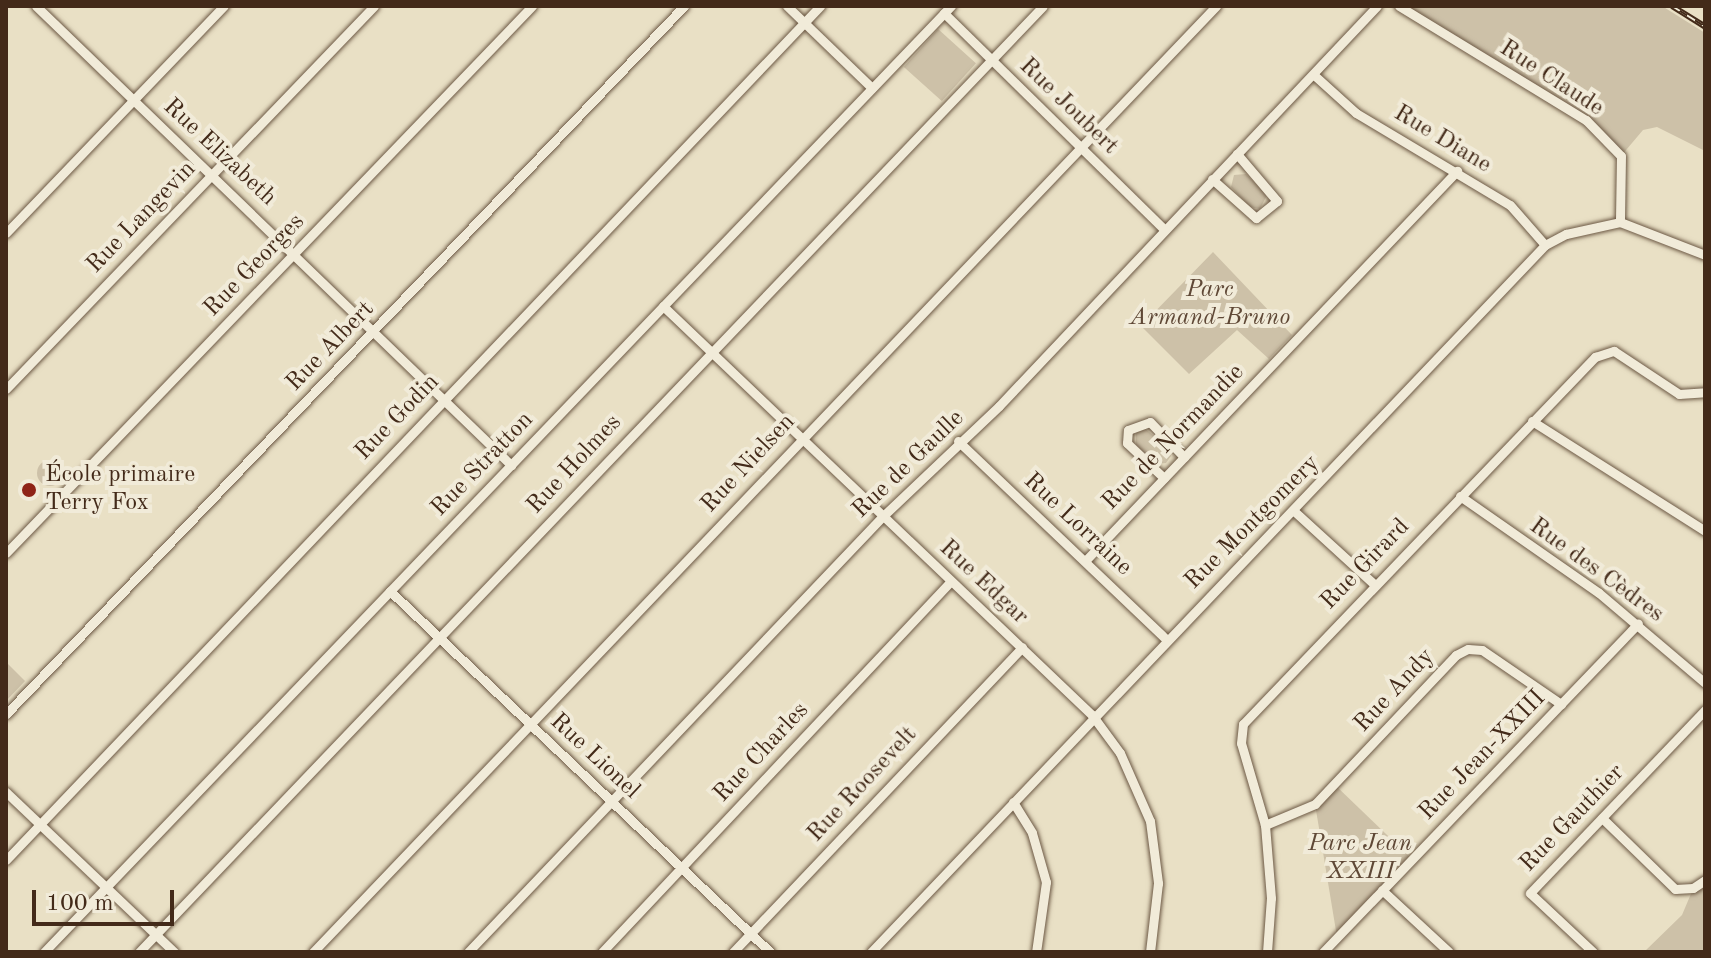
<!DOCTYPE html>
<html>
<head>
<meta charset="utf-8">
<style>
	body { margin:0 }
	#map { position:relative; width:1711px; height:958px; overflow:hidden; background:#e9e0c5; font-family:"Old Standard TT",serif }
	div>[style] { position:absolute }
	.green>* { inset:0; background:#cdc1a8; transform-origin:0 0 }
	.round { border-radius:50% }
	.roads { filter:drop-shadow(0 0 2px #6c5844) drop-shadow(0 0 2px #6c5844) }
	.minor>* { height:9px; margin:-4.5px; padding:0 4.5px; transform-origin:4.5px; border-radius:4.5px; background:#f1ebd9 }
	.rail>* { height:6px; margin-top:-3px; transform-origin:0; background:repeating-linear-gradient(90deg,#f1ebd9 0 9px,#432a19 0 18px); box-sizing:border-box; border-block:2px solid #432a19 }
	.dots>* { width:22px; height:22px; translate:-50% -50%; box-sizing:border-box; border:4px solid #f1ebd9; border-radius:50% }
	span { translate:-50% -50%; white-space:nowrap; text-align:center; line-height:1.15; -webkit-text-stroke:8px #f1ebd9; paint-order:stroke }
	.street-label { font-size:24px; color:#432a19 }
	.park-label { font-size:24px; color:#5f4836; font-style:italic }
	.poi-label { font-size:24px; color:#432a19 }
	.left { translate:0 -50%; text-align:left }
	.frame { position:absolute; inset:0; border:8px solid #432a19; pointer-events:none }
	.scale { position:absolute; left:32px; top:890px; width:142px; height:36px; box-sizing:border-box; border:4px solid #432a19; border-top:0; padding-left:10px; font-size:24px; line-height:28px; white-space:nowrap; color:#432a19; -webkit-text-stroke:6px #f1ebd9; paint-order:stroke }
</style>
</head>
<body>
<div id="map">
	<div class="green">
		<i style="clip-path:polygon(1399px 6px,1662px 6px,1705px 33px,1705px 151px,1657px 127px,1643px 130px,1621px 156px,1586px 120px)"></i>
		<i style="left:938px;top:29px;width:51px;height:51px;rotate:42deg"></i>
		<i style="clip-path:polygon(1246px 174px,1267px 195px,1260px 209px,1250px 207px,1231px 187px,1234px 175px)"></i>
		<i style="clip-path:polygon(1213px 252px,1292px 335px,1269px 359px,1237px 330px,1189px 374px,1141px 326px)"></i>
		<i style="clip-path:polygon(1144px 428px,1168px 447px,1171px 456px,1166px 463px,1156px 464px,1136px 445px,1136px 432px)"></i>
		<i class="round" style="left:37px;top:460px;width:26px;height:26px"></i>
		<i style="clip-path:polygon(6px 662px,25px 681px,6px 701px,8px 672px)"></i>
		<i style="clip-path:polygon(1334px 784px,1412px 859px,1337px 937px,1315px 804px)"></i>
		<i style="clip-path:polygon(1705px 880px,1705px 952px,1644px 952px,1682px 915px,1693px 889px)"></i>
	</div>
	<div class="roads">
		<div class="minor">
			<i style="left:36px;top:6px;width:661px;rotate:44.02deg"></i>
			<i style="left:787px;top:6px;width:118px;rotate:44deg"></i>
			<i style="left:1399px;top:6px;width:219px;rotate:31.4deg"></i>
			<i style="left:1586px;top:120px;width:50px;rotate:45.8deg"></i>
			<i style="left:1621px;top:156px;width:66px;rotate:90.9deg"></i>
			<i style="left:944px;top:13px;width:308px;rotate:44.5deg"></i>
			<i style="left:1314px;top:75px;width:57px;rotate:42.1deg"></i>
			<i style="left:1356px;top:113px;width:179px;rotate:30.9deg"></i>
			<i style="left:1510px;top:205px;width:53px;rotate:48.8deg"></i>
			<i style="left:1212px;top:179px;width:59px;rotate:41.6deg"></i>
			<i style="left:1256px;top:218px;width:27px;rotate:-39deg"></i>
			<i style="left:1277px;top:201px;width:62px;rotate:-130.4deg"></i>
			<i style="left:6px;top:233px;width:315px;rotate:-46.2deg"></i>
			<i style="left:663px;top:306px;width:593px;rotate:43.63deg"></i>
			<i style="left:1092px;top:715px;width:47px;rotate:53.6deg"></i>
			<i style="left:1120px;top:753px;width:74px;rotate:66.2deg"></i>
			<i style="left:1150px;top:821px;width:63px;rotate:82.6deg"></i>
			<i style="left:1158px;top:883px;width:69px;rotate:96.6deg"></i>
			<i style="left:6px;top:389px;width:531px;rotate:-46.14deg"></i>
			<i style="left:1532px;top:421px;width:205px;rotate:32.4deg"></i>
			<i style="left:958px;top:441px;width:287px;rotate:43.6deg"></i>
			<i style="left:1164px;top:478px;width:51px;rotate:-136.6deg"></i>
			<i style="left:1127px;top:443px;width:13px;rotate:-86deg"></i>
			<i style="left:1128px;top:430px;width:23px;rotate:-20deg"></i>
			<i style="left:1150px;top:422px;width:49px;rotate:45.8deg"></i>
			<i style="left:1460px;top:496px;width:169px;rotate:34.9deg"></i>
			<i style="left:1599px;top:593px;width:139px;rotate:40.3deg"></i>
			<i style="left:1294px;top:511px;width:108px;rotate:42.4deg"></i>
			<i style="left:6px;top:553px;width:759px;rotate:-46.12deg"></i>
			<i style="left:1086px;top:560px;width:538px;rotate:-46.36deg"></i>
			<i style="left:390px;top:591px;width:524px;rotate:43.53deg"></i>
			<i style="left:6px;top:714px;width:980px;rotate:-46.24deg"></i>
			<i style="left:6px;top:792px;width:232px;rotate:43.6deg"></i>
			<i style="left:1013px;top:802px;width:36px;rotate:58deg"></i>
			<i style="left:1032px;top:833px;width:51px;rotate:74.1deg"></i>
			<i style="left:1046px;top:882px;width:71px;rotate:98.1deg"></i>
			<i style="left:1602px;top:818px;width:102px;rotate:44.2deg"></i>
			<i style="left:1675px;top:889px;width:18px;rotate:-3deg"></i>
			<i style="left:1693px;top:888px;width:14px;rotate:-34deg"></i>
			<i style="left:1265px;top:825px;width:54px;rotate:-22.8deg"></i>
			<i style="left:1315px;top:804px;width:205px;rotate:-46.6deg"></i>
			<i style="left:1456px;top:655px;width:13px;rotate:-27deg"></i>
			<i style="left:1468px;top:649px;width:14px;rotate:4deg"></i>
			<i style="left:1482px;top:650px;width:96px;rotate:34.4deg"></i>
			<i style="left:6px;top:860px;width:1180px;rotate:-46.37deg"></i>
			<i style="left:1382px;top:890px;width:91px;rotate:42.8deg"></i>
			<i style="left:44px;top:952px;width:1311px;rotate:-46.21deg"></i>
			<i style="left:139px;top:952px;width:1308px;rotate:-46.3deg"></i>
			<i style="left:313px;top:952px;width:1308px;rotate:-46.33deg"></i>
			<i style="left:468px;top:952px;width:601px;rotate:-46.42deg"></i>
			<i style="left:882px;top:517px;width:161px;rotate:-43.5deg"></i>
			<i style="left:999px;top:406px;width:550px;rotate:-46.62deg"></i>
			<i style="left:602px;top:952px;width:509px;rotate:-46.75deg"></i>
			<i style="left:733px;top:952px;width:420px;rotate:-46.5deg"></i>
			<i style="left:871px;top:952px;width:977px;rotate:-46.37deg"></i>
			<i style="left:1545px;top:245px;width:24px;rotate:-28deg"></i>
			<i style="left:1566px;top:234px;width:55px;rotate:-12.5deg"></i>
			<i style="left:1620px;top:222px;width:91px;rotate:21.2deg"></i>
			<i style="left:1267px;top:952px;width:54px;rotate:-85.8deg"></i>
			<i style="left:1271px;top:898px;width:73px;rotate:-94.7deg"></i>
			<i style="left:1265px;top:825px;width:85px;rotate:-106.3deg"></i>
			<i style="left:1241px;top:743px;width:19px;rotate:-84deg"></i>
			<i style="left:1243px;top:724px;width:509px;rotate:-46.2deg"></i>
			<i style="left:1595px;top:357px;width:20px;rotate:-18deg"></i>
			<i style="left:1614px;top:351px;width:78px;rotate:33.5deg"></i>
			<i style="left:1679px;top:394px;width:26px;rotate:-4deg"></i>
			<i style="left:1323px;top:952px;width:455px;rotate:-46.2deg"></i>
			<i style="left:1593px;top:952px;width:86px;rotate:-136.9deg"></i>
			<i style="left:1530px;top:893px;width:253px;rotate:-46.3deg"></i>
		</div>
	</div>
	<div class="rail">
		<i style="left:1672px;top:6px;width:39px;rotate:32deg"></i>
	</div>
	<div class="dots">
		<i style="left:29px;top:490px;background:#8f2418"></i>
	</div>
	<div class="street-label">
		<span style="left:1551px;top:79px;rotate:33deg">Rue Claude</span>
		<span style="left:1068px;top:107px;rotate:44deg">Rue Joubert</span>
		<span style="left:1442px;top:140px;rotate:31deg">Rue Diane</span>
		<span style="left:219px;top:153px;rotate:43deg">Rue Elizabeth</span>
		<span style="left:142px;top:218px;rotate:-46deg">Rue Langevin</span>
		<span style="left:255px;top:266px;rotate:-46deg">Rue Georges</span>
		<span style="left:331px;top:347px;rotate:-46deg">Rue Albert</span>
		<span style="left:398px;top:418px;rotate:-46deg">Rue Godin</span>
		<span style="left:1174px;top:438px;rotate:-46deg">Rue de Normandie</span>
		<span style="left:749px;top:464px;rotate:-47deg">Rue Nielsen</span>
		<span style="left:483px;top:465px;rotate:-46deg">Rue Stratton</span>
		<span style="left:575px;top:465px;rotate:-47deg">Rue Holmes</span>
		<span style="left:909px;top:465px;rotate:-44deg">Rue de Gaulle</span>
		<span style="left:1253px;top:523px;rotate:-45deg">Rue Montgomery</span>
		<span style="left:1077px;top:525px;rotate:43deg">Rue Lorraine</span>
		<span style="left:1366px;top:565px;rotate:-46deg">Rue Girard</span>
		<span style="left:1596px;top:571px;rotate:36deg">Rue des Cèdres</span>
		<span style="left:983px;top:583px;rotate:43deg">Rue Edgar</span>
		<span style="left:1395px;top:691px;rotate:-47deg">Rue Andy</span>
		<span style="left:762px;top:753px;rotate:-47deg">Rue Charles</span>
		<span style="left:1483px;top:756px;rotate:-46deg">Rue Jean-XXIII</span>
		<span style="left:594px;top:757px;rotate:43deg">Rue Lionel</span>
		<span style="left:863px;top:785px;rotate:-47deg">Rue Roosevelt</span>
		<span style="left:1573px;top:819px;rotate:-46deg">Rue Gauthier</span>
	</div>
	<div class="park-label">
		<span style="left:1210px;top:305px">Parc<br>Armand-Bruno</span>
		<span style="left:1360px;top:859px">Parc Jean<br>XXIII</span>
	</div>
	<div class="poi-label">
		<span class="left" style="left:45px;top:490px">École primaire<br>Terry Fox</span>
	</div>
	<div class="frame"></div>
	<div class="scale">100 m</div>
</div>
</body>
</html>
